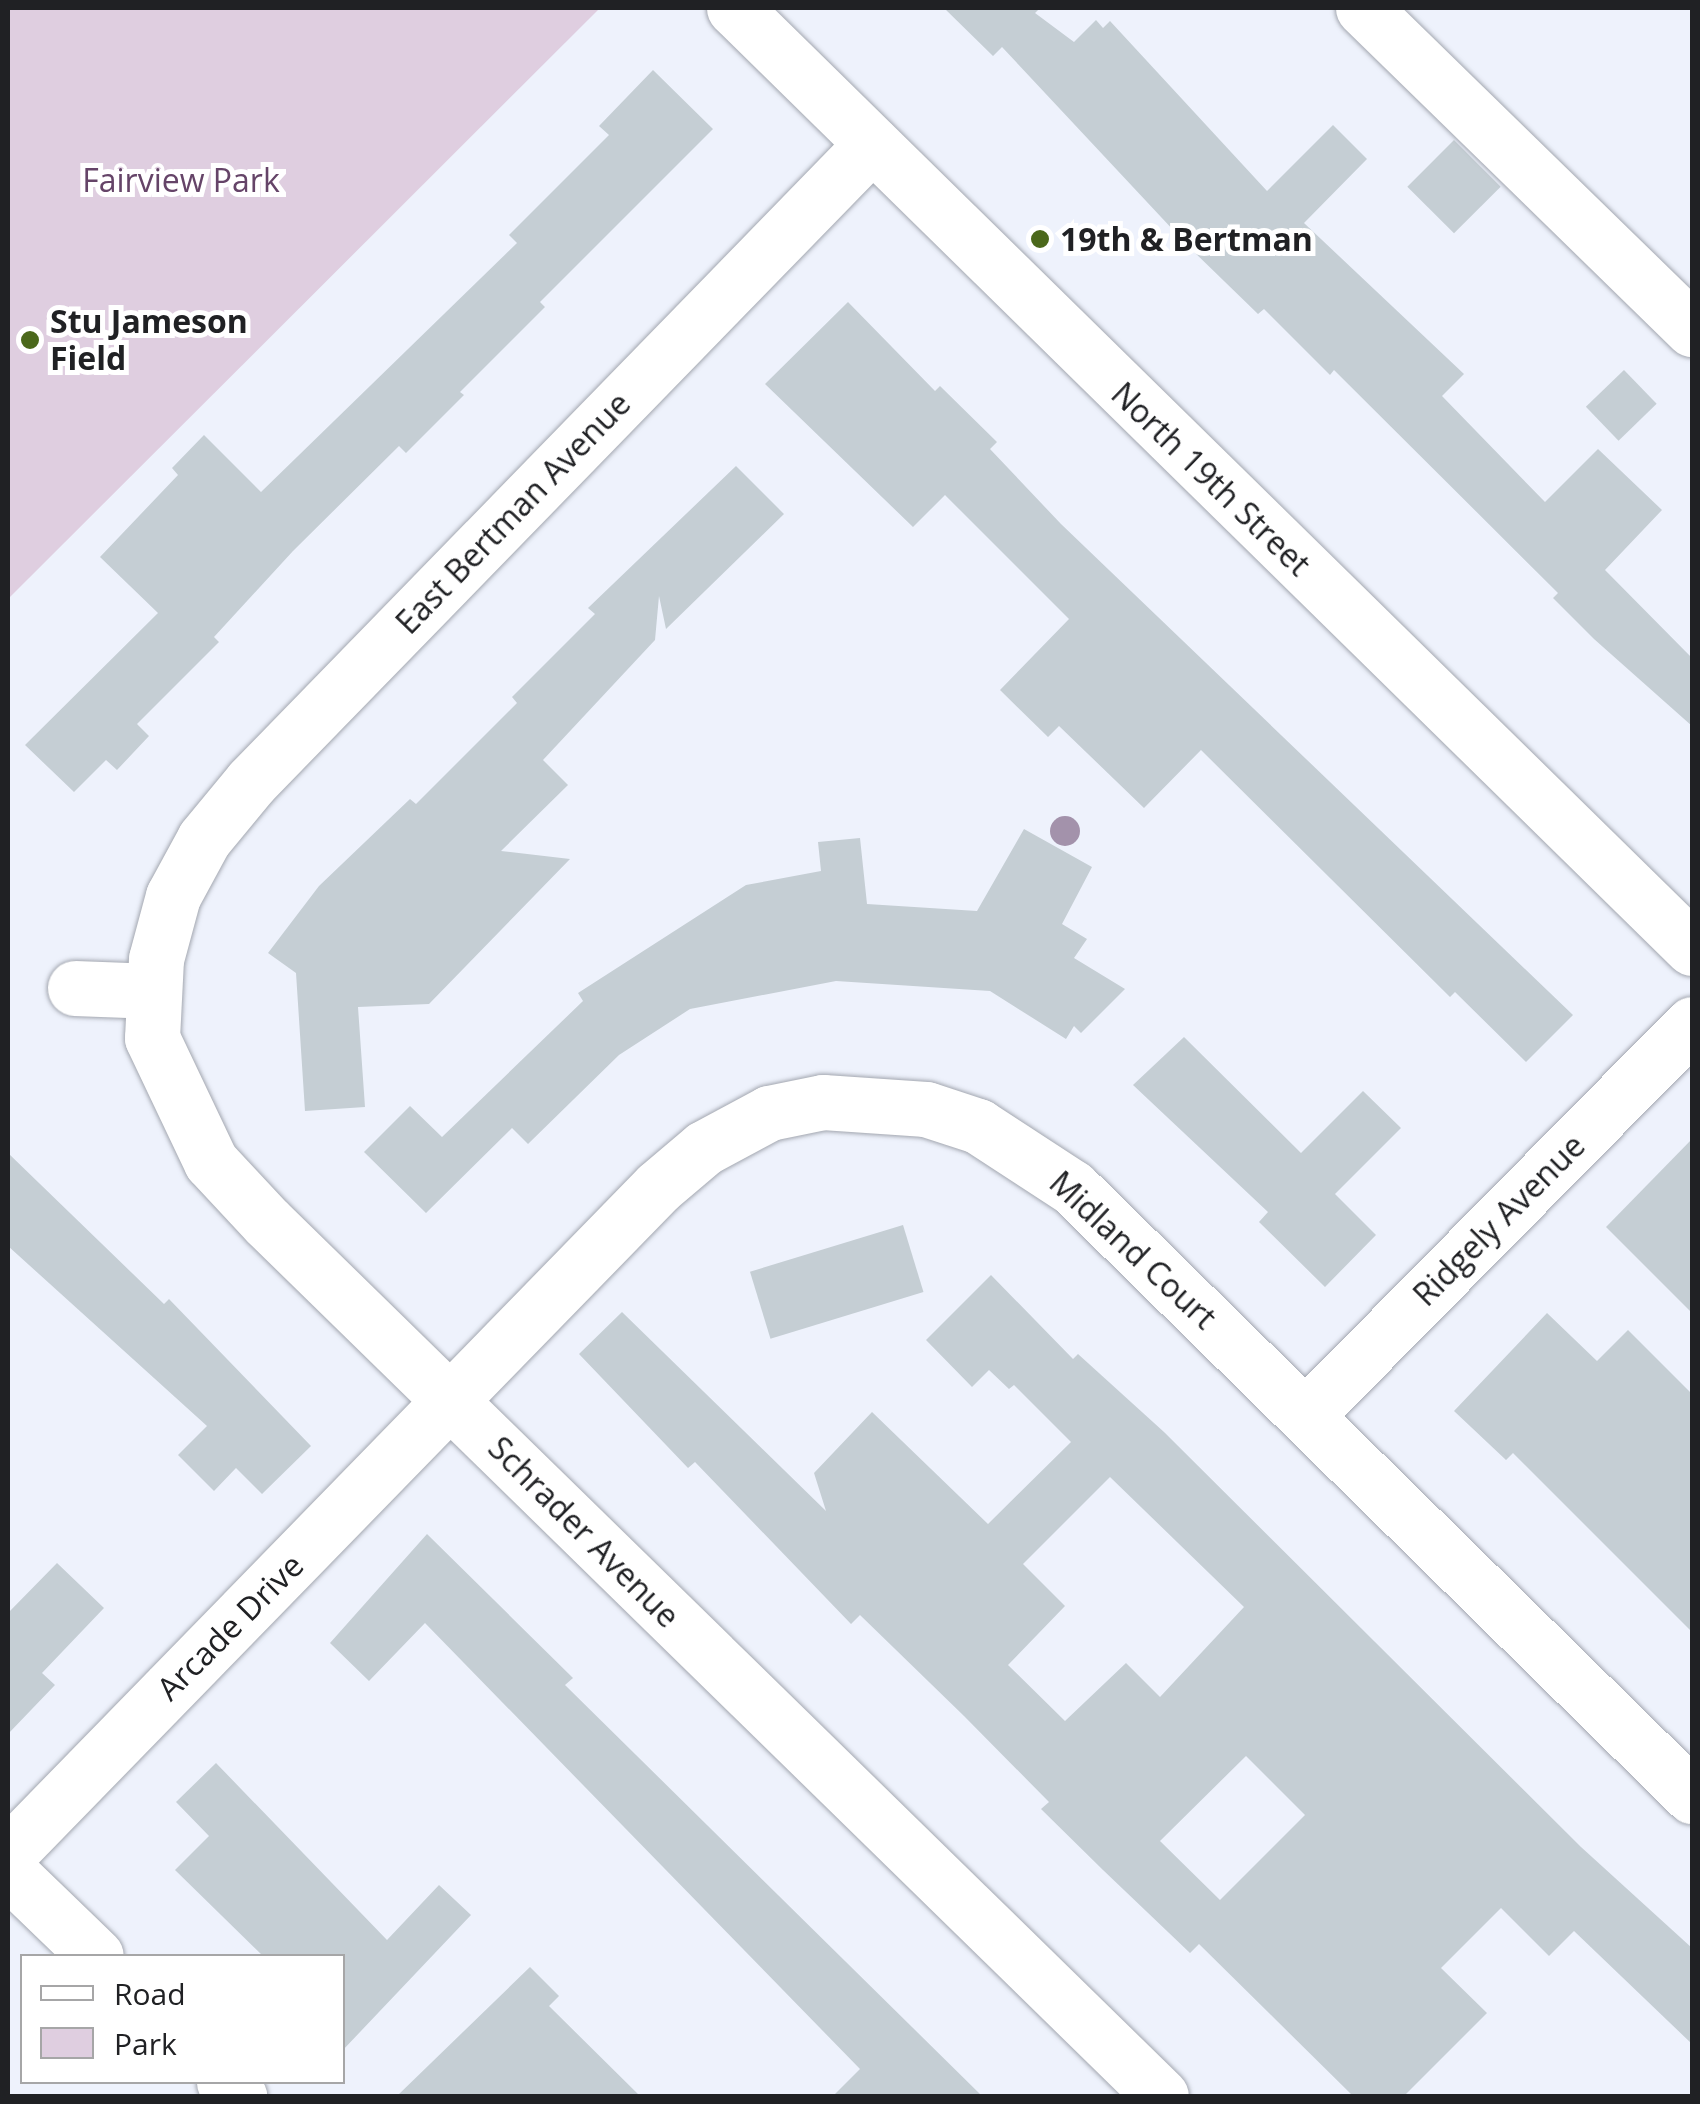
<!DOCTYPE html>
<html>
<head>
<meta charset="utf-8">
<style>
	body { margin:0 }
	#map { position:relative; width:1700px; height:2104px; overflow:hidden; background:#eef2fc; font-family:"Open Sans",sans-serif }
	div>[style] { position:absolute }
	.green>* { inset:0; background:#dfcee0 }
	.building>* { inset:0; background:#c5ced4; transform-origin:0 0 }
	.roads { filter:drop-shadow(0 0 2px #a3a7b0) drop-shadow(0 0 2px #a3a7b0) }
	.minor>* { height:55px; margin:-27.5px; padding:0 27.5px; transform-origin:27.5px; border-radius:27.5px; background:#fff }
	.trees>* { width:30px; height:30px; margin:-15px; border-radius:50%; background:#a392ab }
	.dots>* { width:28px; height:28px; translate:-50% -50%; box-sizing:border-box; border:5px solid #fff; border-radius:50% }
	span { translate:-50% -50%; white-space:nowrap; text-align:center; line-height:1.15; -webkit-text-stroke:10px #fff; paint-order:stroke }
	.park-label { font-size:32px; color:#654468 }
	.poi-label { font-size:32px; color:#202124; font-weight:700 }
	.left { translate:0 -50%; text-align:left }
	.street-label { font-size:32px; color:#202124 }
	.frame { position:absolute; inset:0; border:10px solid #202124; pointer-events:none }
	.legend { position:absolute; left:20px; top:1954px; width:325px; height:130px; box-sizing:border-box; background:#fff; border:2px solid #a6a6a7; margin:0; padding:12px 18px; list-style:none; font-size:30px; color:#202124 }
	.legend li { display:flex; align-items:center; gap:20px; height:50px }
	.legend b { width:50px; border:2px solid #a6a6a7 }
</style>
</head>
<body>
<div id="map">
	<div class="green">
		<i style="clip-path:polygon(8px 8px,600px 8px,8px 599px)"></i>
	</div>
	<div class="building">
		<i style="clip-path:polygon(944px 8px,1040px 8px,1035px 13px,1074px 42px,1096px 20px,1103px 28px,1110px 21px,1267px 191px,1333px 125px,1367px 159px,1304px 223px,1464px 374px,1442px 396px,1545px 502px,1598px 449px,1662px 510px,1605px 570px,1692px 658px,1692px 726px,1594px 639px,1553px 598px,1558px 593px,1334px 370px,1330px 375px,1264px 309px,1258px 314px,1190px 248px,1002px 47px,993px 56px)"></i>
		<i style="clip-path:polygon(653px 70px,713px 129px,540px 302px,545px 307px,460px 392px,464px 395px,406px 453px,399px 446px,293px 551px,214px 637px,219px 642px,137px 724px,149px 736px,117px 770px,106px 760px,74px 792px,25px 745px,158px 613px,100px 557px,178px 475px,172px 468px,204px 435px,261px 492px,517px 243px,509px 235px,609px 135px,599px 126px)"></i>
		<i style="left:1454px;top:140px;width:66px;height:66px;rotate:45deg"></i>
		<i style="clip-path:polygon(848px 302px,935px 391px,940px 386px,997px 442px,990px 449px,1061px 524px,1573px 1015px,1526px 1062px,1455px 992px,1450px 997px,1201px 750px,1144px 808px,1059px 726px,1048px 737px,1000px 690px,1069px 619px,945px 495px,913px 527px,765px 384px)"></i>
		<i style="left:1624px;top:370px;width:47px;height:53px;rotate:46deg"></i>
		<i style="clip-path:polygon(736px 466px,784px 514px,666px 629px,659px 596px,655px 640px,543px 760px,568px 785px,501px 851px,570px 859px,429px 1004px,358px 1007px,365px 1107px,305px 1111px,296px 973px,268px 953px,319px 886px,410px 799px,416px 804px,517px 703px,512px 697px,595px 614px,588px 608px)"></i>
		<i style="clip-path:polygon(1024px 829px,1092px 867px,1062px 924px,1087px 939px,1074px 958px,1125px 989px,1081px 1033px,1074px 1026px,1066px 1039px,990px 991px,836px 981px,690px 1009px,619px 1055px,528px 1144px,512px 1128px,426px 1213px,364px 1152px,410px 1106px,442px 1137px,583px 1001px,578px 993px,746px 885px,821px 871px,818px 842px,860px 838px,867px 904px,977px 911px)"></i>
		<i style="clip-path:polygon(1184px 1037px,1301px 1153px,1363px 1091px,1401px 1128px,1335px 1194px,1376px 1235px,1325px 1287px,1259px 1222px,1268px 1212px,1133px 1085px)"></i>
		<i style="clip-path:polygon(1692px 1139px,1692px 1313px,1606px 1227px)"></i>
		<i style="clip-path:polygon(8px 1153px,164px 1304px,169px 1299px,311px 1446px,262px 1494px,236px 1468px,214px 1491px,178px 1455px,207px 1426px,8px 1246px)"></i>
		<i style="left:903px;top:1225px;width:70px;height:160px;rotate:73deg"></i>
		<i style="clip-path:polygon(evenodd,991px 1275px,1073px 1359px,1078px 1354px,1164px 1432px,1581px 1847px,1692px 1948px,1692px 2044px,1574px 1931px,1549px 1956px,1501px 1908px,1441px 1968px,1487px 2013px,1404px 2096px,1353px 2096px,1199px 1944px,1190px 1953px,1103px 1870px,1041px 1809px,1049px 1802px,964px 1716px,860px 1615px,851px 1624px,695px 1462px,688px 1468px,579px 1354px,622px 1312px,826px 1511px,814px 1473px,872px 1412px,988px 1524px,1071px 1442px,1014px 1385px,1009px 1389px,989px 1370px,972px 1387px,926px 1340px,991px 1275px,1110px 1477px,1244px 1607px,1160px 1697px,1126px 1663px,1065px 1721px,1008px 1665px,1065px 1606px,1023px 1564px,1110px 1477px,991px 1275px,1246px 1756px,1305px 1815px,1220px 1900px,1160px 1841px,1246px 1756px)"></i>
		<i style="clip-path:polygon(1547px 1313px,1597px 1361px,1628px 1330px,1692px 1394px,1692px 1632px,1513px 1453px,1506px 1460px,1454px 1411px)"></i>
		<i style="clip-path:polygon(427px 1534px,573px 1678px,565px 1685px,982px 2096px,833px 2096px,860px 2069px,425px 1623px,369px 1681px,330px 1643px)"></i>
		<i style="clip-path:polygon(57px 1563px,104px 1608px,42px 1673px,55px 1685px,8px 1734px,8px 1613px)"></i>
		<i style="clip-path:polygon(216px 1763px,387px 1940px,439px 1885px,471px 1915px,342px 2051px,342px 1956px,263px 1956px,175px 1870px,209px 1836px,176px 1802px)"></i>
		<i style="clip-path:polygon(530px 1967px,559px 1996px,549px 2006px,640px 2096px,397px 2096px)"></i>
	</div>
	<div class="roads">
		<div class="minor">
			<i style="left:734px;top:8px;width:1342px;rotate:44.46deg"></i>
			<i style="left:1363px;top:8px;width:460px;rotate:44.3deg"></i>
			<i style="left:872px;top:144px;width:890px;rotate:134.23deg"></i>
			<i style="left:251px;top:782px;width:74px;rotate:129.5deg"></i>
			<i style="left:204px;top:839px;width:65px;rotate:118.5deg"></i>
			<i style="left:173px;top:896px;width:65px;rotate:105.1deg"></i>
			<i style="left:156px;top:959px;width:79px;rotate:92.9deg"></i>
			<i style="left:152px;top:1038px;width:137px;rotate:64.6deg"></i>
			<i style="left:211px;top:1162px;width:82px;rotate:47deg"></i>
			<i style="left:267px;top:1222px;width:1250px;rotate:44.35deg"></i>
			<i style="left:75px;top:988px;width:79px;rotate:2.2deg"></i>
			<i style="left:1306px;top:1415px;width:549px;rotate:-45.37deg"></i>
			<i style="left:8px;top:1854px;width:931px;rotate:-45.74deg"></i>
			<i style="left:658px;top:1187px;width:60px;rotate:-40.3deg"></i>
			<i style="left:704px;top:1148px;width:74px;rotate:-28.3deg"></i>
			<i style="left:769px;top:1113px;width:55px;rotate:-11.5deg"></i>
			<i style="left:823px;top:1102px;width:103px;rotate:3.9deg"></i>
			<i style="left:926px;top:1109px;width:55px;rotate:18.1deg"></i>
			<i style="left:978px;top:1126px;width:113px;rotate:33.1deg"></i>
			<i style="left:1073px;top:1188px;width:868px;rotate:44.49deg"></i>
			<i style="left:8px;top:1871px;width:122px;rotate:44deg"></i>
			<i style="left:224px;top:2082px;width:21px;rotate:43deg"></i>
		</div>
	</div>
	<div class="trees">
		<i style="left:1065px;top:831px"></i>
	</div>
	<div class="dots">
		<i style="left:1040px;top:239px;background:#4b681b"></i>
		<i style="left:30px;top:340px;background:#4b681b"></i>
	</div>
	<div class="park-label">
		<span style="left:181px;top:180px">Fairview Park</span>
	</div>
	<div class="poi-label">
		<span class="left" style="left:1060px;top:239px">19th &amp; Bertman</span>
		<span class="left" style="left:50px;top:340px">Stu Jameson<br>Field</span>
	</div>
	<div class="street-label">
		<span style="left:1211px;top:479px;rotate:44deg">North 19th Street</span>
		<span style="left:513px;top:513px;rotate:-46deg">East Bertman Avenue</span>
		<span style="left:1499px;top:1220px;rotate:-45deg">Ridgely Avenue</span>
		<span style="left:1133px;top:1250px;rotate:43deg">Midland Court</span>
		<span style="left:584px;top:1532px;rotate:45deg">Schrader Avenue</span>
		<span style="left:230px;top:1627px;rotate:-45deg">Arcade Drive</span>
	</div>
	<div class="frame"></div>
	<ul class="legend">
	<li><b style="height:12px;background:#fff"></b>Road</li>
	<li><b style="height:28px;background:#dfcee0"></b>Park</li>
	</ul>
</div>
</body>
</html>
